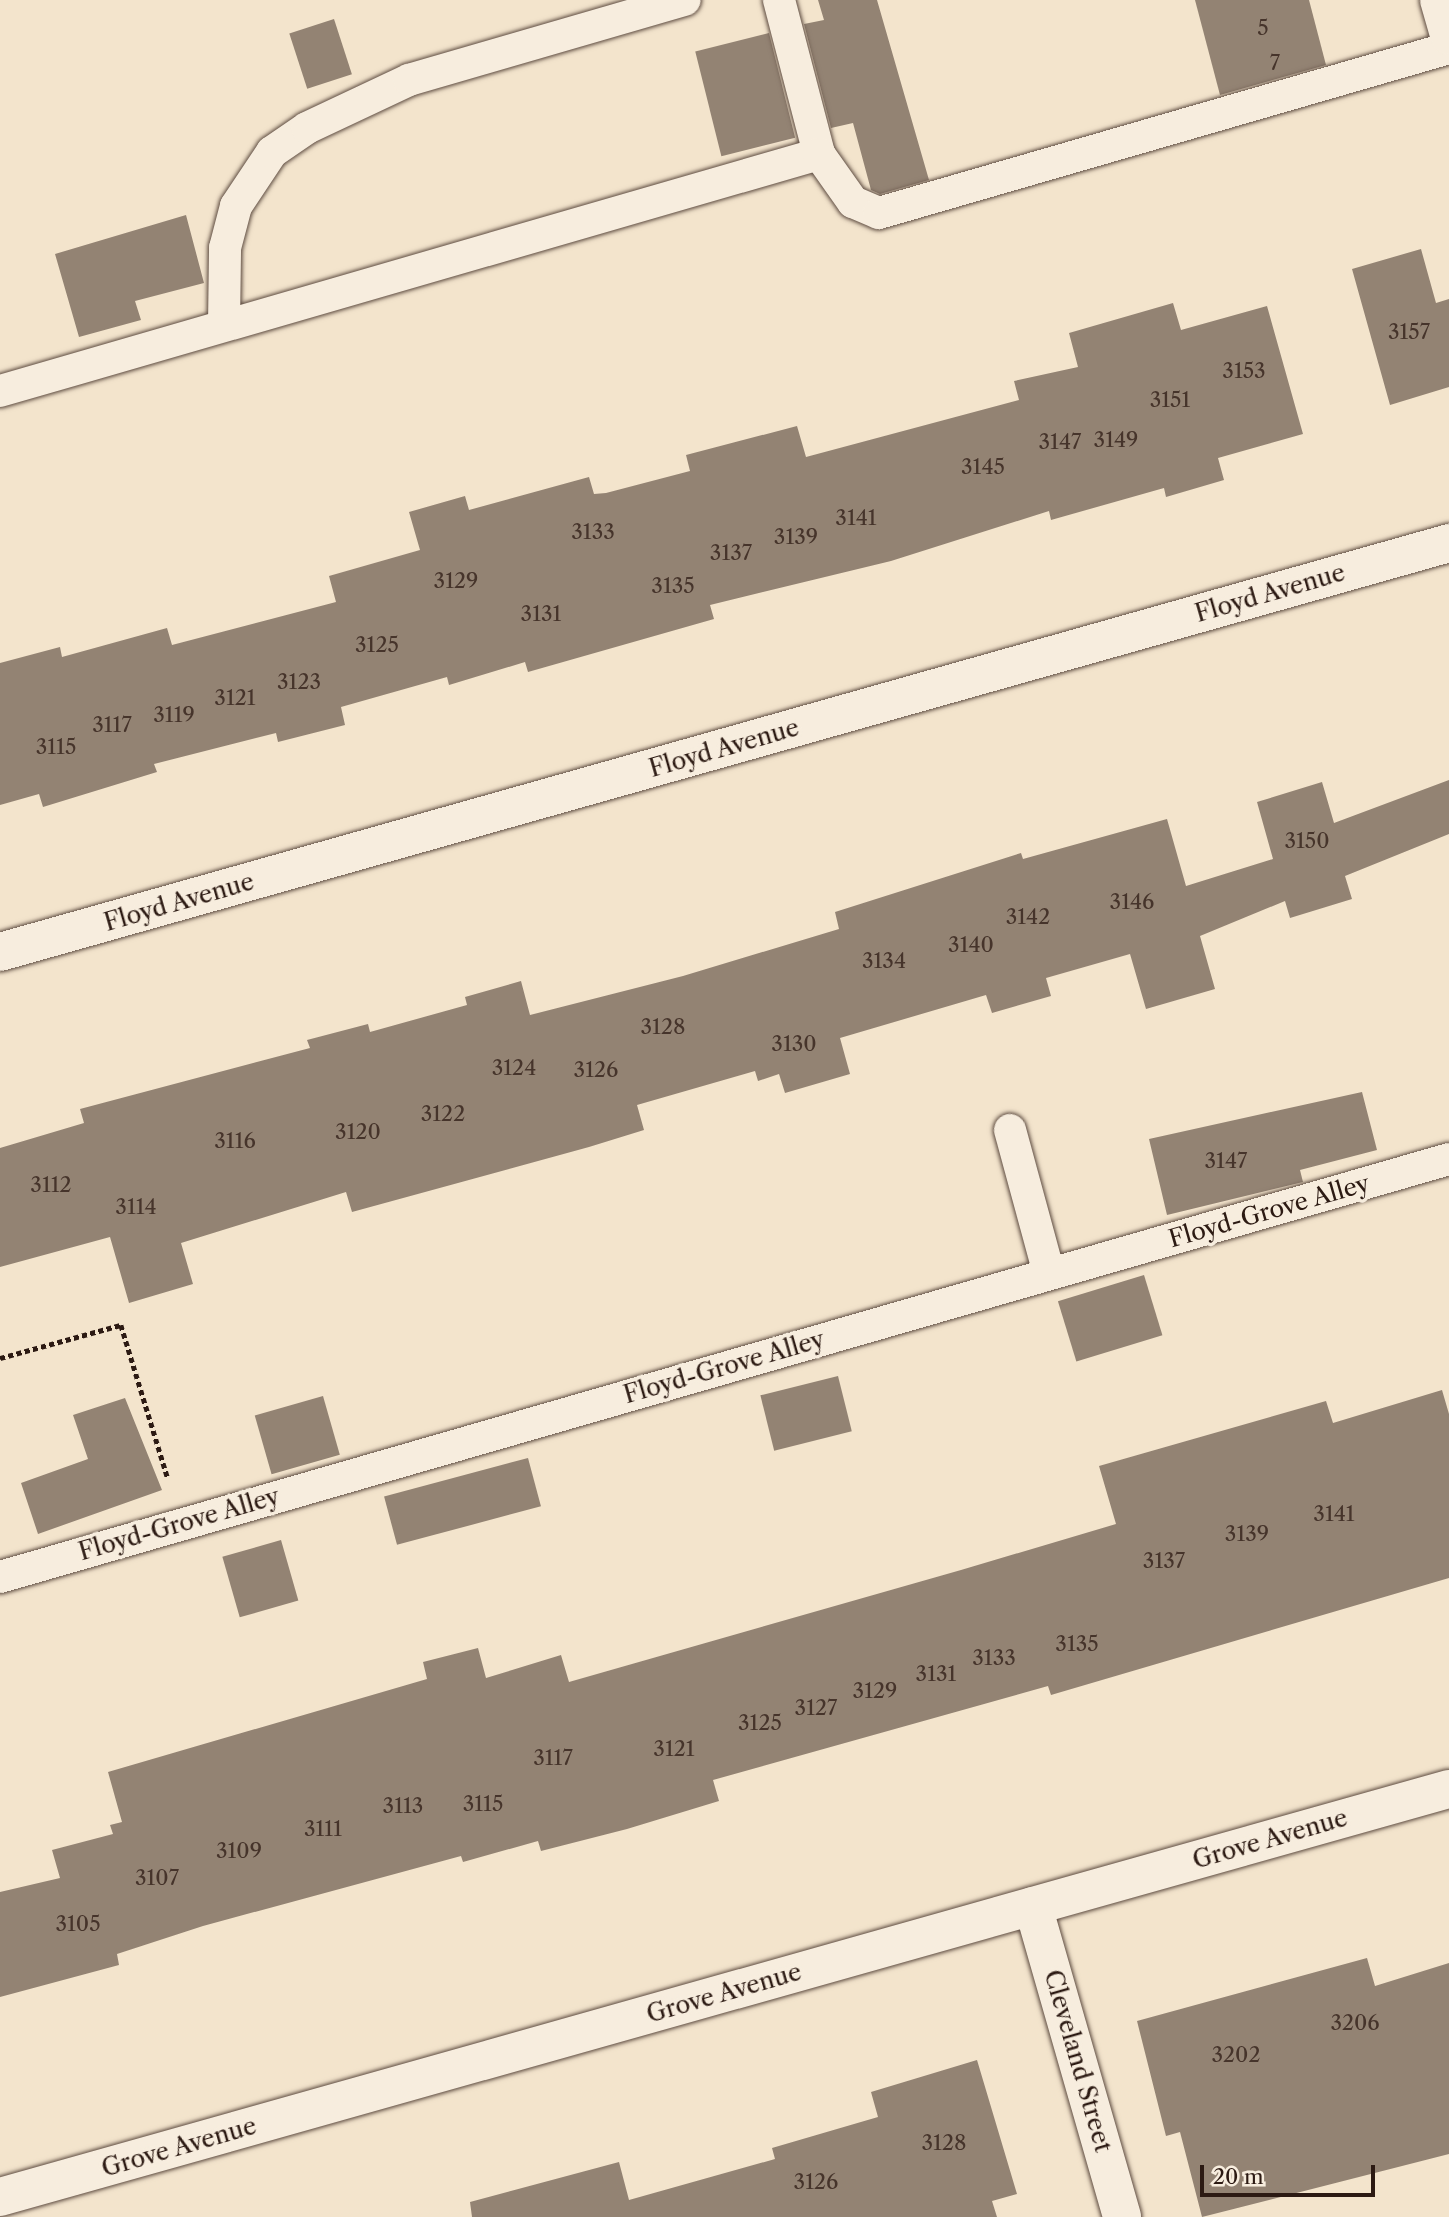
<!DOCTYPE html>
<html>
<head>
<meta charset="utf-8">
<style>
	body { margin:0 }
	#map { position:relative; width:1449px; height:2217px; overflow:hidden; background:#f3e4cc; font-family:"Libre Caslon Text",serif }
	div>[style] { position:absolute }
	.building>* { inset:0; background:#938373; transform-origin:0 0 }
	.path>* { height:4.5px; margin-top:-2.25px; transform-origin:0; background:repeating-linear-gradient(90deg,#2c1a13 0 5px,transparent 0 8.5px) }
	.roads { filter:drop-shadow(0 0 2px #5e4c41) drop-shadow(0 0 2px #5e4c41) }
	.lane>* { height:32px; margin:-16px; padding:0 16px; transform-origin:16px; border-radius:16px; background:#f7edde }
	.street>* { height:38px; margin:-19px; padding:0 19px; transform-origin:19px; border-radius:19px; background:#f7edde }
	.secondary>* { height:38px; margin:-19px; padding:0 19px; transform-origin:19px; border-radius:19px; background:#f7edde }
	span { translate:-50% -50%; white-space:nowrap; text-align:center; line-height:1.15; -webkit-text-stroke:7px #f7edde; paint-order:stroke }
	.number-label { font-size:21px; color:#46342b }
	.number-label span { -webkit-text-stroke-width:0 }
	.street-label { font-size:24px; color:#2c1a13 }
	.scale { position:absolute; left:1200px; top:2165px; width:175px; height:32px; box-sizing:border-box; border:4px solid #2c1a13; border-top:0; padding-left:9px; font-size:21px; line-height:24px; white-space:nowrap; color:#2c1a13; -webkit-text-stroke:5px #f7edde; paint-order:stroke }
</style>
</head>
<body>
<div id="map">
	<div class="building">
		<i style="clip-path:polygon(818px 0,877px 0,929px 180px,880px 194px,871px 190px,853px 123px,831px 128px,804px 24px,824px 20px)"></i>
		<i style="clip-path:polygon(1195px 0,1309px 0,1326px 65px,1220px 95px)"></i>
		<i style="left:334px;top:19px;width:58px;height:47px;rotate:72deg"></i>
		<i style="left:769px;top:33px;width:108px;height:76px;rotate:76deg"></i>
		<i style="clip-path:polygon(186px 215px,204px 283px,135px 301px,141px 320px,79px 337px,55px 254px)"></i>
		<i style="clip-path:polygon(1421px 249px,1436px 303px,1449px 299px,1449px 387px,1390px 405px,1352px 269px)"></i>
		<i style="clip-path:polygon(1173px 303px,1181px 330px,1267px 306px,1303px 434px,1218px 458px,1224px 480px,1166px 497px,1164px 488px,1051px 520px,1049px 511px,891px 561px,710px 605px,714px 619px,528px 672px,525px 662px,449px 685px,447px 677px,341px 707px,345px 725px,278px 742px,276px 733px,154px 764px,157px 772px,43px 807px,39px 794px,0 805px,0 663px,60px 647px,62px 657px,167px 628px,172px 645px,336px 602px,329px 576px,420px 550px,409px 512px,465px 496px,469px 510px,589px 477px,594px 494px,606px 493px,690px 471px,686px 455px,797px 426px,806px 457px,1019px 400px,1014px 381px,1078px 367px,1069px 333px)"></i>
		<i style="clip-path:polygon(1449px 780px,1449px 834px,1345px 876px,1352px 899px,1290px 918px,1285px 901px,1200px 936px,1215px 989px,1146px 1009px,1130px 954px,1046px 978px,1051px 996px,992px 1013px,986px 995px,840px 1038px,850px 1074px,785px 1093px,779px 1074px,758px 1081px,755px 1071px,637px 1105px,644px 1130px,589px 1147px,352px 1212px,346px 1192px,181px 1243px,193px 1284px,129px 1303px,110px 1237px,0 1267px,0 1148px,84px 1123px,80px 1109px,310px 1048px,307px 1040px,368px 1024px,370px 1032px,467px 1005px,465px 997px,521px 981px,530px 1015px,683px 976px,839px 929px,835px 912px,1021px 853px,1023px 859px,1167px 819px,1186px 886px,1273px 859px,1257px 802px,1322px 782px,1334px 823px)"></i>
		<i style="clip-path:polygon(1362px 1092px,1377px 1150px,1300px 1170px,1303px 1182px,1167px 1215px,1149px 1139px)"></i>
		<i style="left:1144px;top:1275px;width:63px;height:90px;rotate:73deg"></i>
		<i style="left:838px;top:1376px;width:57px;height:80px;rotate:76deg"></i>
		<i style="clip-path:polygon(1442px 1390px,1449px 1414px,1449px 1578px,1051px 1695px,1048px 1686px,713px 1780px,719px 1801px,627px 1829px,541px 1851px,538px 1841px,463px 1862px,461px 1856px,203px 1926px,117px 1954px,119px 1965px,0 1997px,0 1892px,60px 1878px,52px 1850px,113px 1834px,110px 1825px,122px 1822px,108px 1772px,427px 1679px,423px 1662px,478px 1648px,486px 1678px,561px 1655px,569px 1682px,961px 1570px,1116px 1524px,1099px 1466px,1326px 1401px,1333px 1423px)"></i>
		<i style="left:323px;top:1396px;width:61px;height:71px;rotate:74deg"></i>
		<i style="clip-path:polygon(125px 1398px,162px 1490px,38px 1534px,21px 1483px,88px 1459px,73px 1415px)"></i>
		<i style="left:528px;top:1458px;width:50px;height:149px;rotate:75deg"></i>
		<i style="left:281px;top:1540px;width:63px;height:61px;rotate:74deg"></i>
		<i style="clip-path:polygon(1367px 1958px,1375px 1986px,1449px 1963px,1449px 2154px,1202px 2217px,1180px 2132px,1166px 2136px,1137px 2021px)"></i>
		<i style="clip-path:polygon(977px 2060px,1017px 2194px,992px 2201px,997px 2217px,472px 2217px,470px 2202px,619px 2162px,629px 2200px,775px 2159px,772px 2148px,878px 2117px,871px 2092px)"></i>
	</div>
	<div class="path">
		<i style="left:0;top:1358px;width:125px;rotate:-15.3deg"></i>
		<i style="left:121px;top:1325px;width:161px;rotate:73deg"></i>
	</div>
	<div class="roads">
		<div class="lane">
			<i style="left:779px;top:0;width:159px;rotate:75.4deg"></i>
			<i style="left:224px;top:324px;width:76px;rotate:-89.2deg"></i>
			<i style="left:225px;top:248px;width:43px;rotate:-75.3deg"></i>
			<i style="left:236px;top:206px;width:65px;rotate:-56.3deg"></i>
			<i style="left:272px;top:152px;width:42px;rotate:-34.4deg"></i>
			<i style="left:307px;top:128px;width:113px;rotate:-25.2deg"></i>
			<i style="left:409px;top:80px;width:287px;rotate:-16.2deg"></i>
			<i style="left:0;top:391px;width:853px;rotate:-16.14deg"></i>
			<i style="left:819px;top:154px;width:59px;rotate:54.7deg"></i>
			<i style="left:853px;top:202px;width:28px;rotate:23deg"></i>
			<i style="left:879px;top:213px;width:593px;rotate:-16.14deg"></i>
			<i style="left:1010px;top:1130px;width:149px;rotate:74.8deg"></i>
			<i style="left:0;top:1577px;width:1508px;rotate:-16.09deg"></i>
		</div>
		<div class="street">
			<i style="left:1439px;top:0;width:37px;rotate:74deg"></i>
			<i style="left:0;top:952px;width:1506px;rotate:-15.76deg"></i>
			<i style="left:1033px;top:1906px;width:323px;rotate:74deg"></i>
		</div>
		<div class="secondary">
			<i style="left:0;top:2197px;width:1505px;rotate:-15.73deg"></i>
		</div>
	</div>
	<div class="number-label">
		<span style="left:1263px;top:28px">5</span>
		<span style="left:1275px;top:63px">7</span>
		<span style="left:1409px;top:332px">3157</span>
		<span style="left:1244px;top:371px">3153</span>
		<span style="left:1170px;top:400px">3151</span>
		<span style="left:1116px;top:440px">3149</span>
		<span style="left:1060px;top:442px">3147</span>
		<span style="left:983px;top:467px">3145</span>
		<span style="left:856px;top:518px">3141</span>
		<span style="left:593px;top:532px">3133</span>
		<span style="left:796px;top:537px">3139</span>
		<span style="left:731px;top:553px">3137</span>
		<span style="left:456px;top:581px">3129</span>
		<span style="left:673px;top:586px">3135</span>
		<span style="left:541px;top:614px">3131</span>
		<span style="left:377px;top:645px">3125</span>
		<span style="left:299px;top:682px">3123</span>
		<span style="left:235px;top:698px">3121</span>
		<span style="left:174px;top:715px">3119</span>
		<span style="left:112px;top:725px">3117</span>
		<span style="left:56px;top:747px">3115</span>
		<span style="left:1307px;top:841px">3150</span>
		<span style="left:1132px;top:902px">3146</span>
		<span style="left:1028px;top:917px">3142</span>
		<span style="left:971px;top:945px">3140</span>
		<span style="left:884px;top:961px">3134</span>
		<span style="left:663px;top:1027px">3128</span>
		<span style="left:794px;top:1044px">3130</span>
		<span style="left:514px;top:1068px">3124</span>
		<span style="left:596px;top:1070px">3126</span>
		<span style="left:443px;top:1114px">3122</span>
		<span style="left:358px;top:1132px">3120</span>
		<span style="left:235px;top:1141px">3116</span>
		<span style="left:1226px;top:1161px">3147</span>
		<span style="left:51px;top:1185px">3112</span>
		<span style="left:136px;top:1207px">3114</span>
		<span style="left:1334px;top:1514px">3141</span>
		<span style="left:1247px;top:1534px">3139</span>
		<span style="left:1164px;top:1561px">3137</span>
		<span style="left:1077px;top:1644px">3135</span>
		<span style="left:994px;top:1658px">3133</span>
		<span style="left:936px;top:1674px">3131</span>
		<span style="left:875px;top:1691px">3129</span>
		<span style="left:816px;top:1708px">3127</span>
		<span style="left:760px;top:1723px">3125</span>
		<span style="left:674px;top:1749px">3121</span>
		<span style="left:553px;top:1758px">3117</span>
		<span style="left:483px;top:1804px">3115</span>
		<span style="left:403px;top:1806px">3113</span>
		<span style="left:323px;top:1829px">3111</span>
		<span style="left:239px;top:1851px">3109</span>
		<span style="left:157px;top:1878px">3107</span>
		<span style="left:78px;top:1924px">3105</span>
		<span style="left:1355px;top:2023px">3206</span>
		<span style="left:1236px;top:2055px">3202</span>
		<span style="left:944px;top:2143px">3128</span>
		<span style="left:816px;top:2182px">3126</span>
	</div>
	<div class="street-label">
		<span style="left:1270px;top:593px;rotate:-16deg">Floyd Avenue</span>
		<span style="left:724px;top:748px;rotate:-16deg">Floyd Avenue</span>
		<span style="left:179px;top:902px;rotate:-16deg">Floyd Avenue</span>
		<span style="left:1269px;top:1211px;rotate:-16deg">Floyd-Grove Alley</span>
		<span style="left:724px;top:1367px;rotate:-16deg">Floyd-Grove Alley</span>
		<span style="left:179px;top:1524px;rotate:-16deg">Floyd-Grove Alley</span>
		<span style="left:1270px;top:1839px;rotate:-16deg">Grove Avenue</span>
		<span style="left:724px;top:1993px;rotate:-16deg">Grove Avenue</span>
		<span style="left:1078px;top:2061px;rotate:74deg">Cleveland Street</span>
		<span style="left:179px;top:2147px;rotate:-16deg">Grove Avenue</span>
	</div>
	<div class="scale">20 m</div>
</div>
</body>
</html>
